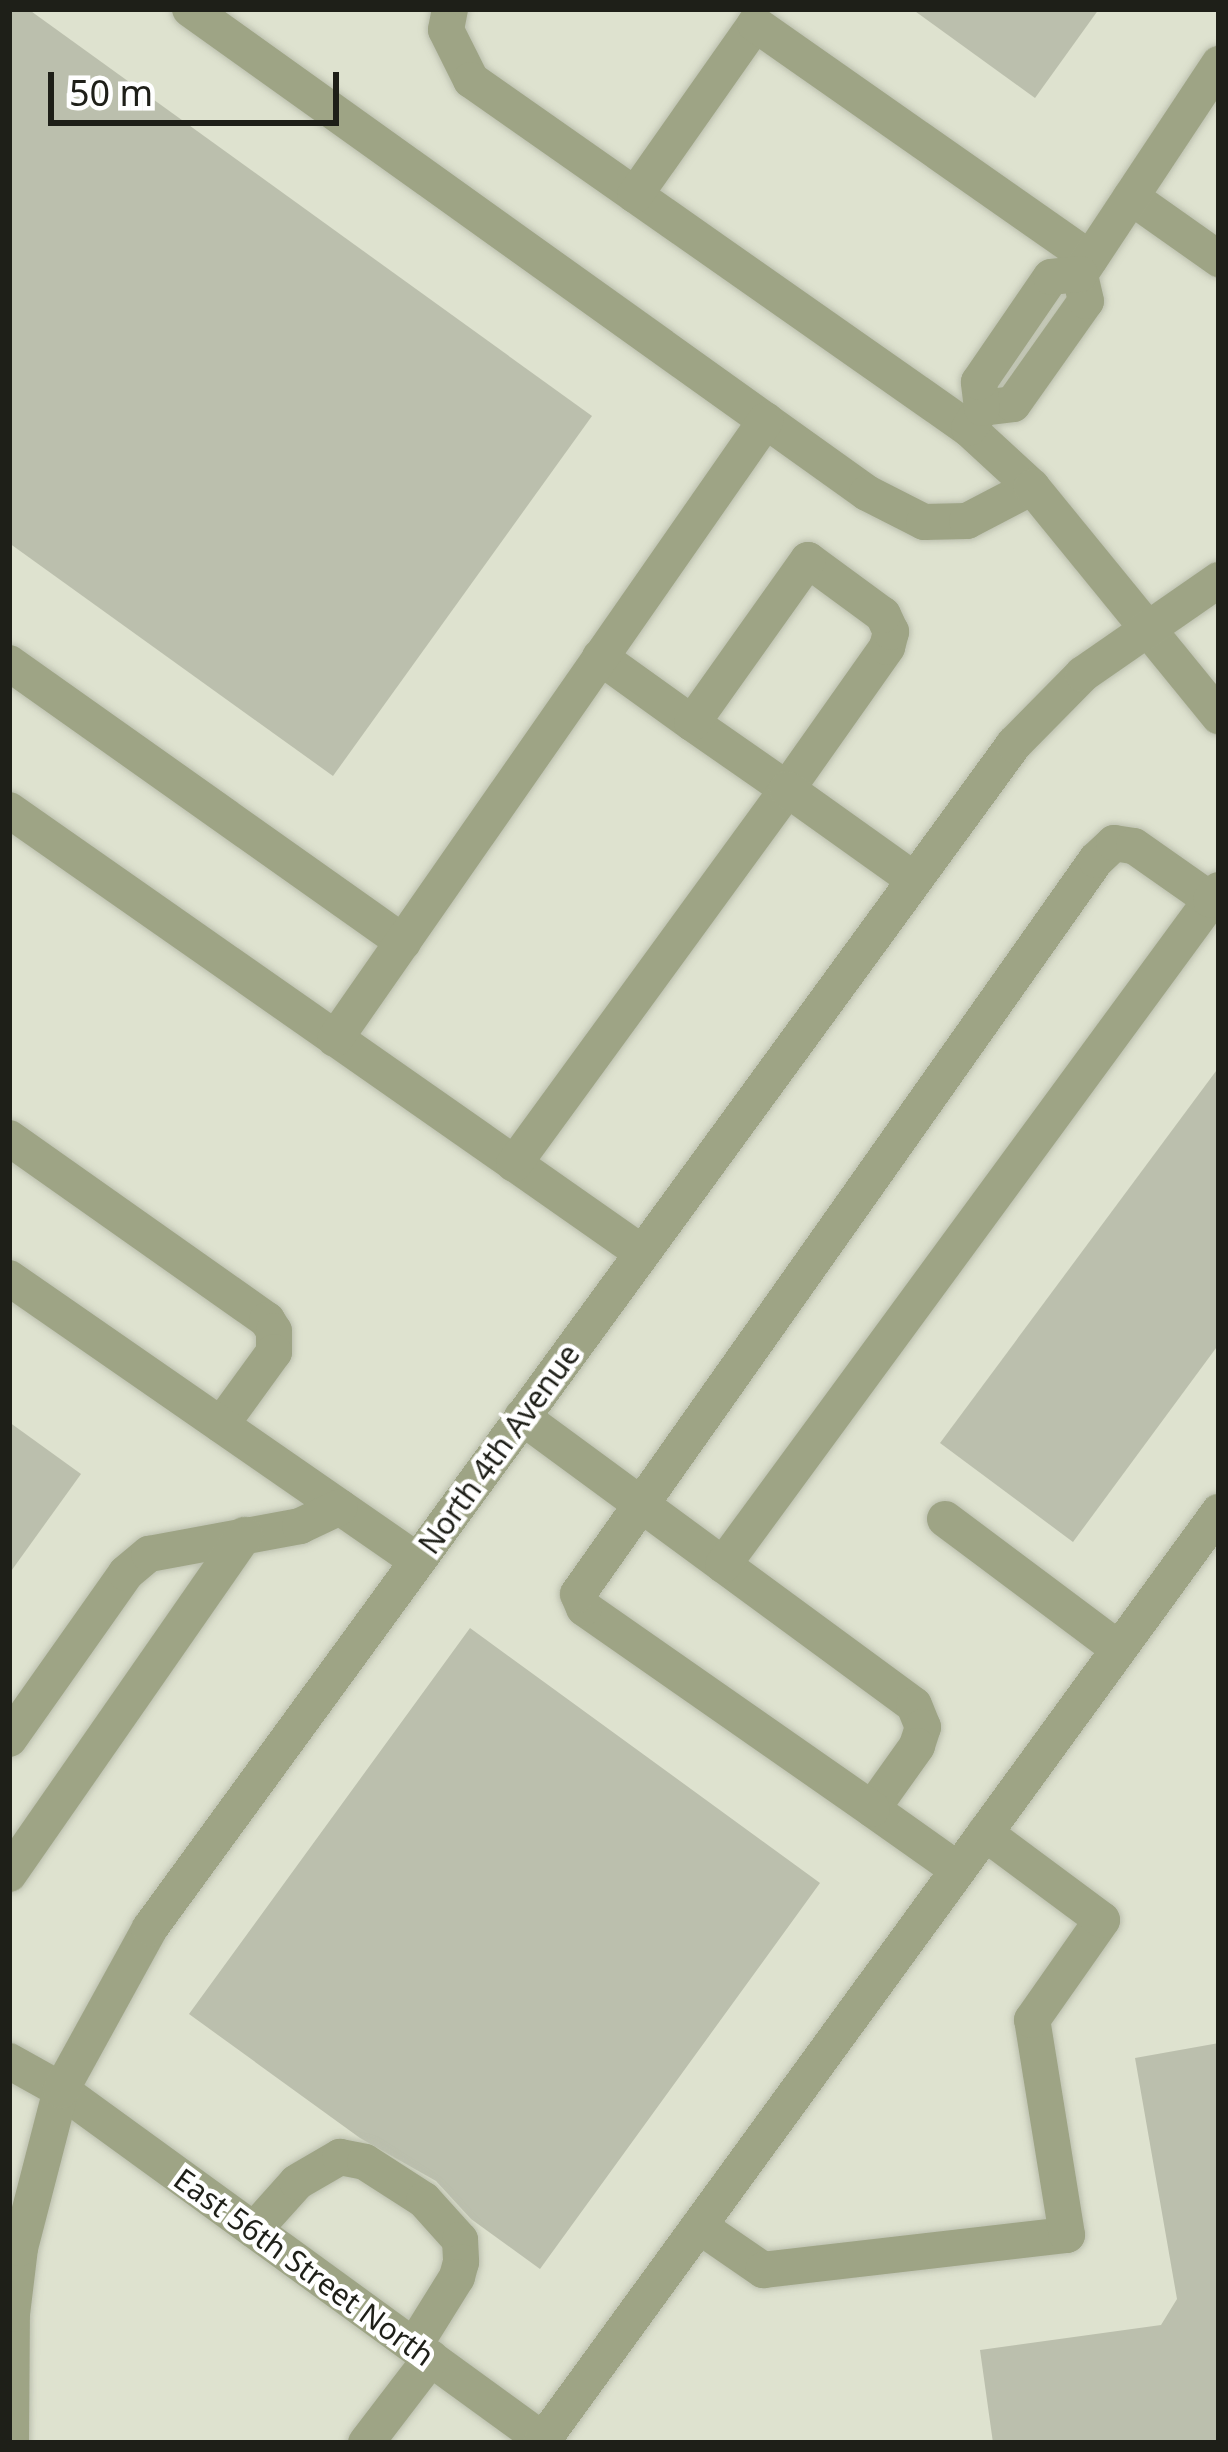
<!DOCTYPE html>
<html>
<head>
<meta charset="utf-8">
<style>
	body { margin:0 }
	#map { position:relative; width:1228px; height:2452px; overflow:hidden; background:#dee2cf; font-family:"Noto Sans",sans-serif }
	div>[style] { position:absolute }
	.building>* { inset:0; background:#bbbfad }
	.roads { filter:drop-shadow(0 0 3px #bbbfae) drop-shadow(0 0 3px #bbbfae) }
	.minor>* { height:36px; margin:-18px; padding:0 18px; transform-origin:18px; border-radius:18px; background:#9ea485 }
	span { translate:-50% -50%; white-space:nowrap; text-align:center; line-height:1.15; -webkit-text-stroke:9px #fff; paint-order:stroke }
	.street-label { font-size:30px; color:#1e1f18 }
	.frame { position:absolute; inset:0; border:12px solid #1e1f18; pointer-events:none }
	.scale { position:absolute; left:48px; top:72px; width:291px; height:54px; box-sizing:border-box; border:6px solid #1e1f18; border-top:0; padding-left:15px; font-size:36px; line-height:42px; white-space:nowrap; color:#1e1f18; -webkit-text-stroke:9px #fff; paint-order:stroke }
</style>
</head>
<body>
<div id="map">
	<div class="building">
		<i style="clip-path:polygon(9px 9px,28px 9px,592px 416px,333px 776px,9px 543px)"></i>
		<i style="clip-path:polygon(912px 9px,1099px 9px,1035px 98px)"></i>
		<i style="clip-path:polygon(1219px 1067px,1219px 1344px,1073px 1542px,940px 1443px)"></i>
		<i style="clip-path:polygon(9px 1422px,81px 1474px,9px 1574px)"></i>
		<i style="clip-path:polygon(470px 1628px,820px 1883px,540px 2269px,471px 2219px,436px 2181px,360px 2138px,189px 2014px)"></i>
		<i style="clip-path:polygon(1219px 2043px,1219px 2443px,993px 2443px,980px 2350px,1161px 2325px,1177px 2299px,1135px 2058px)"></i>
	</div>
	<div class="roads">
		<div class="minor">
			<i style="left:190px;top:9px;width:832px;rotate:35.56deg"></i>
			<i style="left:867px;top:493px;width:64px;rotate:27deg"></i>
			<i style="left:924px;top:522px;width:43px;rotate:-1.3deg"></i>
			<i style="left:967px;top:521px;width:73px;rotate:-27.6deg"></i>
			<i style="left:450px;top:9px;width:21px;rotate:101deg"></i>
			<i style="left:446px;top:30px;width:56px;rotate:63.4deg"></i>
			<i style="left:471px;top:80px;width:608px;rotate:35.02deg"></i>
			<i style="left:969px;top:429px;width:86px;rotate:42.6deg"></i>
			<i style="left:1032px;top:487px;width:296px;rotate:50.8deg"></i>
			<i style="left:635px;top:195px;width:209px;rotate:-54.9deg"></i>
			<i style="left:755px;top:24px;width:409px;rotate:35deg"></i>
			<i style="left:1131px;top:197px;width:108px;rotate:35.2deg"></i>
			<i style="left:982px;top:408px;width:31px;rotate:-7deg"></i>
			<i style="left:1013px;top:404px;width:126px;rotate:-54.7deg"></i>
			<i style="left:1086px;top:301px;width:28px;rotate:-103deg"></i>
			<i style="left:1080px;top:274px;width:252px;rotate:-56.5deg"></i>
			<i style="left:969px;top:428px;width:24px;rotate:-57deg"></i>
			<i style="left:982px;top:408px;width:26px;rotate:-97deg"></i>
			<i style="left:979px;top:382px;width:127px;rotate:-55.6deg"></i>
			<i style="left:1051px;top:277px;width:29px;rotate:-6deg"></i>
			<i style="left:600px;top:657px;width:113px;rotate:35.7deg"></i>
			<i style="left:692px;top:723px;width:116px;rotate:34.8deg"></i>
			<i style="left:787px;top:789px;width:174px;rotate:-54.8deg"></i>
			<i style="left:887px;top:647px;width:16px;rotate:-75deg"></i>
			<i style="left:891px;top:632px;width:19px;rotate:-115deg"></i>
			<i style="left:883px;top:615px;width:93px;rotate:-143.7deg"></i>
			<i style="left:808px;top:560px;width:200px;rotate:125.4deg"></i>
			<i style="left:9px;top:663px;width:483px;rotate:35.3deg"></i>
			<i style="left:9px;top:810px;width:771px;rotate:34.97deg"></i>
			<i style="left:335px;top:1039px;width:754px;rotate:-55.15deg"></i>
			<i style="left:9px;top:1138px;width:316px;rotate:35.2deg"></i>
			<i style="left:267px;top:1320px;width:13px;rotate:58deg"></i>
			<i style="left:274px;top:1331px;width:21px;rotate:90deg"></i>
			<i style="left:274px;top:1352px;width:90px;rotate:126deg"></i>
			<i style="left:514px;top:1164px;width:464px;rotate:-53.9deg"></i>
			<i style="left:787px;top:789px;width:153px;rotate:35.5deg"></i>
			<i style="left:9px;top:1278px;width:497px;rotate:34.7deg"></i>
			<i style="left:522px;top:1417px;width:486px;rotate:36.3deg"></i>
			<i style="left:914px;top:1705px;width:24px;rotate:68deg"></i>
			<i style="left:923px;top:1727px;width:20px;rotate:108deg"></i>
			<i style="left:917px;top:1746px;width:77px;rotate:125.5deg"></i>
			<i style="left:872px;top:1809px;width:105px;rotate:35.3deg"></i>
			<i style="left:945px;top:1519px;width:217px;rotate:36.8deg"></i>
			<i style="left:723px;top:1565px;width:825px;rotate:-53.73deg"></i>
			<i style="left:9px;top:1739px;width:203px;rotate:-54.8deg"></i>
			<i style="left:126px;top:1573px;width:30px;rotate:-40deg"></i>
			<i style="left:149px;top:1554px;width:154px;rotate:-10.5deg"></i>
			<i style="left:300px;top:1526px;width:44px;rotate:-25.4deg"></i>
			<i style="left:872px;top:1809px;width:351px;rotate:-145.1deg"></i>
			<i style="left:584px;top:1608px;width:15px;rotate:-113deg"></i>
			<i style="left:578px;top:1594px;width:898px;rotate:-54.79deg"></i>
			<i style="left:1096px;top:860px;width:25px;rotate:-43deg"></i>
			<i style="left:1114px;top:843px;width:20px;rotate:9deg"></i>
			<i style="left:1134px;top:846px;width:94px;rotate:35deg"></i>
			<i style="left:1211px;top:900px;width:13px;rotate:-51deg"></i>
			<i style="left:9px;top:1874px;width:413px;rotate:-55.2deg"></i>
			<i style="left:9px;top:2061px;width:60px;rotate:29.1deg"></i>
			<i style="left:61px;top:2090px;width:601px;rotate:35.99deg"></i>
			<i style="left:699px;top:2226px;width:78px;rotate:34.5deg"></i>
			<i style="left:763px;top:2270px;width:306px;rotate:-6.6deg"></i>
			<i style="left:1067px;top:2235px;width:218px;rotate:-99.2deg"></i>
			<i style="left:1032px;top:2020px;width:122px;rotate:-55deg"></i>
			<i style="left:1102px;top:1920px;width:146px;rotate:-143.4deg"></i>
			<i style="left:254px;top:2230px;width:64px;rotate:-48.1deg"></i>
			<i style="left:297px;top:2182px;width:50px;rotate:-30.2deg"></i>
			<i style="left:340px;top:2157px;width:25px;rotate:11deg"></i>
			<i style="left:365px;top:2162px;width:70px;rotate:32.8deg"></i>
			<i style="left:424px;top:2200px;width:54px;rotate:48deg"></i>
			<i style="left:460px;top:2240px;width:22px;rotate:87deg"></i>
			<i style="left:461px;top:2262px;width:16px;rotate:105deg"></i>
			<i style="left:457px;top:2277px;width:81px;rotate:121.9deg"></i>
			<i style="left:11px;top:2443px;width:129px;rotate:-89.6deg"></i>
			<i style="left:12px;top:2314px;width:66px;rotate:-83.1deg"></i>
			<i style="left:20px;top:2248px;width:163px;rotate:-75.5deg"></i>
			<i style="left:61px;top:2090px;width:185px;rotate:-61.2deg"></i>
			<i style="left:150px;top:1928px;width:1466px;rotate:-53.88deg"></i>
			<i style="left:1014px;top:744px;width:98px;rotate:-45.4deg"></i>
			<i style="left:1083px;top:674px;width:165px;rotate:-34.7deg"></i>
			<i style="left:366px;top:2443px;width:107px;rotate:-52.6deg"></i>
			<i style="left:541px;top:2443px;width:1152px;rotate:-53.94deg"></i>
		</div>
	</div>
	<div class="street-label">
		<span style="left:499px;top:1449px;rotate:-54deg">North 4th Avenue</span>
		<span style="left:304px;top:2267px;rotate:36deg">East 56th Street North</span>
	</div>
	<div class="frame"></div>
	<div class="scale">50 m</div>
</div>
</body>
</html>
